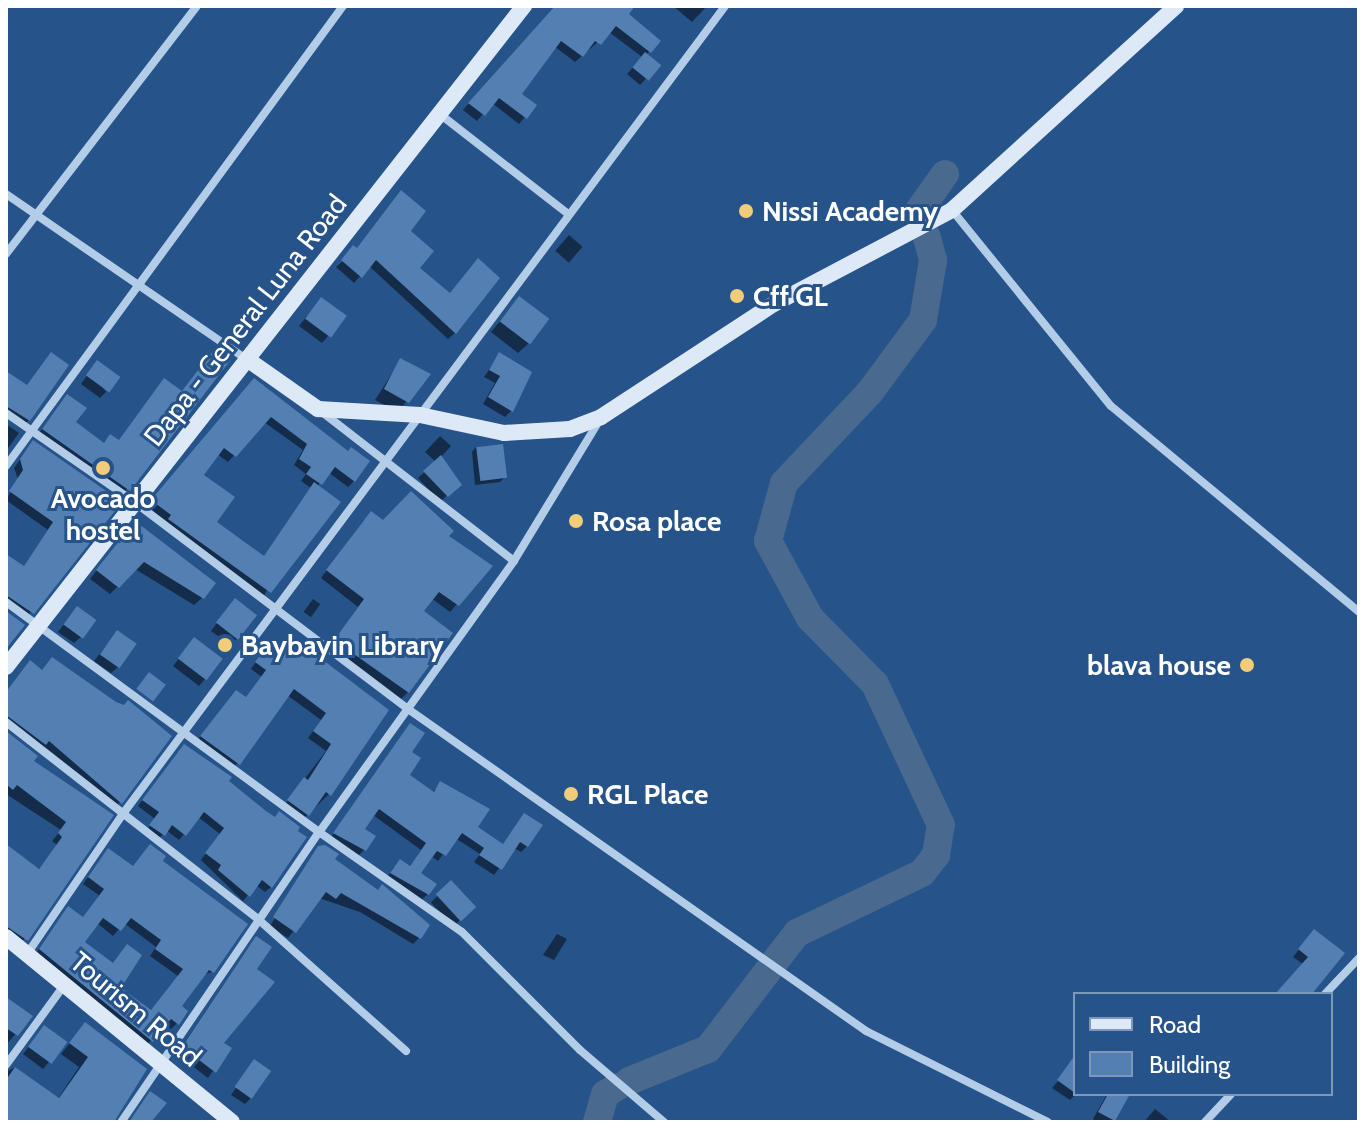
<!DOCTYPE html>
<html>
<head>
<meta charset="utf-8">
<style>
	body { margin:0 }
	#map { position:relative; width:1365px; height:1128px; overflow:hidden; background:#265389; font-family:Cabin,sans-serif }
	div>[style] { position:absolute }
	.shadow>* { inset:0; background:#0007; transform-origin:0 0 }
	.river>* { height:28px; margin:-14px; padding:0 14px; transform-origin:14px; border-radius:14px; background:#49698f }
	.building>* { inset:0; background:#537fb2; transform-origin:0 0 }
	.street>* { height:8px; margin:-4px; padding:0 4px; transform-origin:4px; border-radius:4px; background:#b3cde9 }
	.secondary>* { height:16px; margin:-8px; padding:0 8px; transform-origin:8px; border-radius:8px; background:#dee9f8 }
	.dots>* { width:22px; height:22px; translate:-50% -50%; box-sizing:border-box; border:4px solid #265389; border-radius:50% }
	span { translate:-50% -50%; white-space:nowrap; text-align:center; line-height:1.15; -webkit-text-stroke:6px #265389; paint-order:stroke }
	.poi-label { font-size:28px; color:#fff; font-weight:700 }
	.left { translate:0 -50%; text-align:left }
	.right { translate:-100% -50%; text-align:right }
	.street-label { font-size:28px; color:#fff }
	.frame { position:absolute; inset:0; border:8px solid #fff; pointer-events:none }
	.legend { position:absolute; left:1073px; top:992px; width:260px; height:104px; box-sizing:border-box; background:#265389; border:2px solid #7d98b8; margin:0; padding:10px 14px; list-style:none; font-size:24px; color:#fff }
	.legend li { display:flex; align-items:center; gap:16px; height:40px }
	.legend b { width:40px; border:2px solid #7d98b8 }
</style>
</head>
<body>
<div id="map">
	<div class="shadow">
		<i style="clip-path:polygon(557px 6px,632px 6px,626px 14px,659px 41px,646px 55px,658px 66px,640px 85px,627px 74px,642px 57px,609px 32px,575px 62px,554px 46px,520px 95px,534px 106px,519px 124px,492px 103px,477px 121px,463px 110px)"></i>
		<i style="clip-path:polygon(673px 6px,707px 6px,692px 22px)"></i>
		<i style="left:569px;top:235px;width:18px;height:21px;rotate:41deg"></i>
		<i style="clip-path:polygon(356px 250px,417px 269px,455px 333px,448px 339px,369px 266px,354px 283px,336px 267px)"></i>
		<i style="clip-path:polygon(519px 298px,529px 343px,518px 353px,491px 332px)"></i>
		<i style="clip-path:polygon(315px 306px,328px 336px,322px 343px,299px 326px)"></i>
		<i style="clip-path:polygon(216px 349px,122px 496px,37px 436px,61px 403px,74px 423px,103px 445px,118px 442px,182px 393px)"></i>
		<i style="clip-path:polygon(499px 355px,511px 411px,505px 417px,483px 404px,495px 383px,484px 377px)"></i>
		<i style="clip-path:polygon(401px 360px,407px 401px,397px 412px,375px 400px)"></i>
		<i style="clip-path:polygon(91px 370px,106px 392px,100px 398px,81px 384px)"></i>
		<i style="clip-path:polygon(6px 372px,29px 420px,22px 426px,6px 414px)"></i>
		<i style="clip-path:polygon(evenodd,248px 387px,347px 453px,354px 481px,348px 487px,328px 472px,317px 487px,263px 598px,146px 507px,248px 387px,264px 422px,303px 450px,294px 465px,306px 474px,301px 481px,311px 488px,263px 558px,214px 522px,201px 476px,217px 454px,228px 462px,264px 422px)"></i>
		<i style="clip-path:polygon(6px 424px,19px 433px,6px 451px)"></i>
		<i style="clip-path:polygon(440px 436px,451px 446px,440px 458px,459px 484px,440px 502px,418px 478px,436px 462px,425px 452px)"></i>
		<i style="clip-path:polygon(476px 447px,505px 477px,500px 482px,475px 485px,472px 452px)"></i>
		<i style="clip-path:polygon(27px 450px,119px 502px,25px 619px,6px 605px,6px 556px,23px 568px,48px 530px,6px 500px,18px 479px,14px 468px)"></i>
		<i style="clip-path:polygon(364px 520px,446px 536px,490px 566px,450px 612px,431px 598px,422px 611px,408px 692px,401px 699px,328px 648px,358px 607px,321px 578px)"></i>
		<i style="clip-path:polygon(127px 531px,202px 598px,194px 605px,135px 569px,110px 594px,90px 579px)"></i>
		<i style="left:313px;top:599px;width:9px;height:16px;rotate:36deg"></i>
		<i style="clip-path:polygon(229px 607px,237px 639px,230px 645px,211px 631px)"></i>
		<i style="clip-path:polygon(71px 615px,81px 637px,74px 643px,58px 632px)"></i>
		<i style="clip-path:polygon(117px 632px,118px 667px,111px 673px,94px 661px)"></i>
		<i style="clip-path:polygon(188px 647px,205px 679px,199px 686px,173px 666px)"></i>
		<i style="clip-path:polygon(265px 649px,290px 656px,386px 710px,329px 794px,301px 821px,283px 807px,326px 751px,308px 738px,321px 720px,287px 695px,232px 770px,195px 743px,230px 699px,245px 699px,262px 677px,251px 669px)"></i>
		<i style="clip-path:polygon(6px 692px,120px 802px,113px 809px,6px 725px)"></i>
		<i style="clip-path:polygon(410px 725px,407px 775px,432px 793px,440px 784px,475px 828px,502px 846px,524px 815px,527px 846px,521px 852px,514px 848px,494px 875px,474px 862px,480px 854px,455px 838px,438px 861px,431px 856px,419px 874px,428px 894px,421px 900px,385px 880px,394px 867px,409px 867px,421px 850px,373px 815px,362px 829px,364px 850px,358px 856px,329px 840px)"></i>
		<i style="clip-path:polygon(6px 733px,31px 761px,111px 816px,19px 946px,6px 936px,6px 846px,38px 870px,57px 845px,52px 841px,61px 830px,6px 794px)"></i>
		<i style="clip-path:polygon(178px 752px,226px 781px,271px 887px,265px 892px,256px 885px,243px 901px,201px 860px,220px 834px,198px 817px,179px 840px,166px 830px,158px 840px,146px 831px,155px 819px,138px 806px)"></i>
		<i style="clip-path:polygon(317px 851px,333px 860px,419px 938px,413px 944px,360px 912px,319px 898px,288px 938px,270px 926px)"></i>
		<i style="clip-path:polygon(evenodd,103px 856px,132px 868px,160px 862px,245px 924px,212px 972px,202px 975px,179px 1007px,177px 1023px,171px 1029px,165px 1024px,145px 1047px,34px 956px,63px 915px,82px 919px,100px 896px,83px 884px,103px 856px,97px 923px,113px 936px,124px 923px,156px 947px,150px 956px,178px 976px,150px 1012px,118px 989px,112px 965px,82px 943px,97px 923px)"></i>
		<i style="left:451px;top:883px;width:33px;height:28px;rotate:46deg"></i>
		<i style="clip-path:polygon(557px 934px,567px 939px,554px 960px,543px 955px)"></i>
		<i style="clip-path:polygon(1308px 938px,1342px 953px,1308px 994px,1277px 994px,1303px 964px,1293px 957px)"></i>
		<i style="clip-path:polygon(250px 945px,254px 970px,221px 1043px,229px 1048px,208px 1078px,177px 1054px)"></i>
		<i style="clip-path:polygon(6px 1000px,30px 1017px,6px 1045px)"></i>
		<i style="clip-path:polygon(85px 1024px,114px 1122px,6px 1122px,6px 1072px,14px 1068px,57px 1100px,79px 1067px,61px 1054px)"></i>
		<i style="clip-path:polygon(44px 1027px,49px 1062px,43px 1069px,23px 1054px)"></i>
		<i style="clip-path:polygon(254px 1062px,252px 1097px,245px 1104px,231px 1095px)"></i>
		<i style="clip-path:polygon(1075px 1062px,1076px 1094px,1070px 1100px,1052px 1088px)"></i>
		<i style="clip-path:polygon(1107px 1094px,1126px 1096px,1112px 1122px,1098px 1122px,1093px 1119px)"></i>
		<i style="clip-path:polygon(1155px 1109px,1171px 1122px,1144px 1122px)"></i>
	</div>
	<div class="river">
		<i style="left:923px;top:221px;width:12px;rotate:-104deg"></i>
		<i style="left:920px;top:209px;width:43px;rotate:-54.5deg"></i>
		<i style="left:776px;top:960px;width:34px;rotate:-52deg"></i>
		<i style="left:797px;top:933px;width:139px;rotate:-25.6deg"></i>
		<i style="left:922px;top:873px;width:23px;rotate:-52deg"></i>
		<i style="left:936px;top:855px;width:30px;rotate:-81deg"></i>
		<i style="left:941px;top:825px;width:156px;rotate:-115.1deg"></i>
		<i style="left:875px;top:684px;width:93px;rotate:-134.6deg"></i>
		<i style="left:810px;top:618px;width:88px;rotate:-118.6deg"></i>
		<i style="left:768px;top:541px;width:60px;rotate:-74.6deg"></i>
		<i style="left:784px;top:483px;width:125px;rotate:-46.6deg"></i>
		<i style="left:870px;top:392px;width:89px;rotate:-53.6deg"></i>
		<i style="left:923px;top:320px;width:61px;rotate:-80.5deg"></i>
		<i style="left:933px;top:260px;width:24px;rotate:-105deg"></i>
		<i style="left:629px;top:1081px;width:85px;rotate:-22.1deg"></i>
		<i style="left:708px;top:1049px;width:97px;rotate:-52.5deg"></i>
		<i style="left:597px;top:1122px;width:29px;rotate:-74deg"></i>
		<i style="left:605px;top:1094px;width:14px;rotate:-30deg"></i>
	</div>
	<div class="building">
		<i style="clip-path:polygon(555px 6px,635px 6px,629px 14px,661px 41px,651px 53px,616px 26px,601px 45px,595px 41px,583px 57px,561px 41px,522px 94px,537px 105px,527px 119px,499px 98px,485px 116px,468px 103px)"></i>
		<i style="left:645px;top:52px;width:21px;height:20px;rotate:39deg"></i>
		<i style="clip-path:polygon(401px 190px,426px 211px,411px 231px,434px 251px,420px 268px,450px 293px,478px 258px,500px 278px,456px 334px,376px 260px,362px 278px,341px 260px,353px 245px,357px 248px)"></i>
		<i style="left:519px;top:296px;width:38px;height:32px;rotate:37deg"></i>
		<i style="left:321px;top:297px;width:32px;height:27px;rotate:36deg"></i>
		<i style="clip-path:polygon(216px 347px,232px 358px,130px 491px,42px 429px,67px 394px,87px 408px,76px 422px,104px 443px,110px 434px,119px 440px,164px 378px,182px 391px)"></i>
		<i style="clip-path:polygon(51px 352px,69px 365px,30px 421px,6px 406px,6px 371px,27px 385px)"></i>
		<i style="clip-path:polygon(499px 352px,532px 372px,513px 412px,488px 397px,500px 376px,489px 370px)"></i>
		<i style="clip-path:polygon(400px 358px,431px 374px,409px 403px,384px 389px)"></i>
		<i style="left:97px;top:360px;width:29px;height:19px;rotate:36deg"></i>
		<i style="clip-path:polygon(254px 378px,348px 451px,351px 447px,370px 461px,355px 482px,335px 467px,322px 485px,306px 474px,311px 467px,299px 459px,307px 444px,271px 417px,236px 457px,224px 448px,204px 475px,235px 497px,217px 522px,264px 556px,314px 482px,341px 502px,271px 593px,168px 519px,171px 515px,151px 500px)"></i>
		<i style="clip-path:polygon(33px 440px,122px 502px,34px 614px,6px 595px,6px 554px,24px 566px,53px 522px,9px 491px,23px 470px,20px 459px)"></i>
		<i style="left:503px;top:444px;width:34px;height:27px;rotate:83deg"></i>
		<i style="clip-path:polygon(441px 455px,462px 485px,448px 497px,423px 471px)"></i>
		<i style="clip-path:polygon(411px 491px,454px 531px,449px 536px,493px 566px,459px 606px,439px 592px,424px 611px,453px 633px,409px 693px,334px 640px,364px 599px,326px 570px,371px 511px,383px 520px)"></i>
		<i style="clip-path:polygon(135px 521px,216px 583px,204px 599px,144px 562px,119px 588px,96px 570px)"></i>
		<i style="left:235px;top:598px;width:28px;height:31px;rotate:38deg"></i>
		<i style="left:77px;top:606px;width:24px;height:23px;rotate:36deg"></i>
		<i style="clip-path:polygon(6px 611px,25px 625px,6px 649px)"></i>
		<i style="left:117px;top:630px;width:24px;height:30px;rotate:35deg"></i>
		<i style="left:194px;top:637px;width:36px;height:27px;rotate:37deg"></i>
		<i style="clip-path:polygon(271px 640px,290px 654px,299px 642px,389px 710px,331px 796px,326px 792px,309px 816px,287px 800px,304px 777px,308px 780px,331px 744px,313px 731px,326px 713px,294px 689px,240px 765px,200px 736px,236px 690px,246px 697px,266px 670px,255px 662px)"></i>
		<i style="clip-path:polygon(52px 657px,116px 702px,124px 705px,128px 700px,172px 736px,122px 804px,49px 741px,46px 745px,6px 715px,6px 692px,30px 660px,42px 670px)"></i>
		<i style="left:149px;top:672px;width:21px;height:21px;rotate:37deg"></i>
		<i style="clip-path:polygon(410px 723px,425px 733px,412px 752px,421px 758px,410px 775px,434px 792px,440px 781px,490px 809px,478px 827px,503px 844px,524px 813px,543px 825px,528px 847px,520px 842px,502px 870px,479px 855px,484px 848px,462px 833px,446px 856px,437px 851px,421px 873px,437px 884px,429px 895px,390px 873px,400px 859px,410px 866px,426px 843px,379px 809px,365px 829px,376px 836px,366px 851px,333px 833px)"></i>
		<i style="clip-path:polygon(6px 731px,38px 756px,34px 761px,114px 815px,28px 941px,6px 926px,6px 844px,39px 869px,62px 837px,58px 833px,66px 822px,17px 785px,13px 790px,6px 784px)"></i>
		<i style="clip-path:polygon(184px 744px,232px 777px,229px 781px,266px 811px,275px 817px,279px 811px,300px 827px,298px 831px,307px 837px,272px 888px,262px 880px,250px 897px,218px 870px,221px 865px,205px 853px,224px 828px,204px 812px,186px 836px,172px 825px,165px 836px,149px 825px,159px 812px,142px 800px)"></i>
		<i style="clip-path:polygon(evenodd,150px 844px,166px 856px,163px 861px,248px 924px,214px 973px,209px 970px,182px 1006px,188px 1011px,179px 1025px,171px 1019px,153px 1042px,39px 949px,68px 906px,83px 917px,104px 889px,88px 877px,108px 848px,133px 866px,150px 844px,103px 918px,121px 931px,131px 918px,161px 940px,155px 949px,183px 969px,151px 1010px,121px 988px,142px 955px,127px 944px,113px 963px,85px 942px,103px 918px)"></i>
		<i style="clip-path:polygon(325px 845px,339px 854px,335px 859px,378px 890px,382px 884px,430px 925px,421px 939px,341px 893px,336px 899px,326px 892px,296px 933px,273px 917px,318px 846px)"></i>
		<i style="left:451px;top:880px;width:37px;height:21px;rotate:47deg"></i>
		<i style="clip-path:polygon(1314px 929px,1345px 953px,1312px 994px,1275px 994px,1308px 957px,1298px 949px)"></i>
		<i style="clip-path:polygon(256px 936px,272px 947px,257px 969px,275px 982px,224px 1043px,232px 1048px,216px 1073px,182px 1047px)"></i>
		<i style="clip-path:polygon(6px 997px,33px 1016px,18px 1036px,6px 1028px)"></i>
		<i style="clip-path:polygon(85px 1022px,147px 1069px,114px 1122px,6px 1122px,6px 1080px,15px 1067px,59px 1098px,88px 1057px,69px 1043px)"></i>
		<i style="left:44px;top:1025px;width:29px;height:27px;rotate:36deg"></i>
		<i style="clip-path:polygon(1075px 1055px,1075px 1093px,1057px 1080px)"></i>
		<i style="left:254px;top:1059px;width:21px;height:34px;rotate:35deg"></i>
		<i style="clip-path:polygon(150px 1091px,167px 1103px,151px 1122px,129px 1122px)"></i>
		<i style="clip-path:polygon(1108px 1094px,1130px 1094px,1115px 1121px,1098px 1112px)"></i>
	</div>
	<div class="street">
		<i style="left:441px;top:115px;width:161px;rotate:37.9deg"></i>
		<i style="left:6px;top:194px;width:291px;rotate:34.5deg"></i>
		<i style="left:952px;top:210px;width:252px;rotate:51deg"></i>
		<i style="left:1111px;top:406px;width:322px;rotate:39.7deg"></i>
		<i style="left:6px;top:254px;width:312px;rotate:-52.4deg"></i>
		<i style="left:322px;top:412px;width:243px;rotate:37.8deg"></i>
		<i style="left:6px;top:413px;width:155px;rotate:34.7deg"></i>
		<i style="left:133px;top:501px;width:345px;rotate:37.1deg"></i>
		<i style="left:408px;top:709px;width:560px;rotate:35.11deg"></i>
		<i style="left:866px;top:1031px;width:203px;rotate:26.6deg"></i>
		<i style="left:599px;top:421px;width:164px;rotate:121.3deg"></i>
		<i style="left:514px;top:561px;width:334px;rotate:125.7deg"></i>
		<i style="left:319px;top:832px;width:174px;rotate:35deg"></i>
		<i style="left:462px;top:932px;width:167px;rotate:45deg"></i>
		<i style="left:580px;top:1050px;width:111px;rotate:40.6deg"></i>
		<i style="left:6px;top:466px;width:570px;rotate:-53.77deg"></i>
		<i style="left:6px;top:602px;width:388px;rotate:36.3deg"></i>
		<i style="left:319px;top:832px;width:351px;rotate:124.3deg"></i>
		<i style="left:6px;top:722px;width:321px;rotate:38deg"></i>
		<i style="left:259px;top:920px;width:197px;rotate:41.7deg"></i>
		<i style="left:27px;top:954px;width:173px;rotate:-55.6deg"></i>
		<i style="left:125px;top:811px;width:1004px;rotate:-53.3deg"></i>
		<i style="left:1325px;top:994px;width:50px;rotate:-46.6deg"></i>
		<i style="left:6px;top:1065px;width:100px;rotate:-53.9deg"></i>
		<i style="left:1205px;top:1122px;width:38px;rotate:-47deg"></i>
	</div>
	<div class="secondary">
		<i style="left:247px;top:359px;width:87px;rotate:35.2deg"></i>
		<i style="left:318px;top:409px;width:102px;rotate:3.4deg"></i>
		<i style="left:420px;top:415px;width:86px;rotate:12.1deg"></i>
		<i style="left:504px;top:433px;width:66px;rotate:-3.5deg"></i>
		<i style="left:570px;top:429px;width:33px;rotate:-21deg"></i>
		<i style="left:601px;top:417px;width:207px;rotate:-33.2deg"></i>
		<i style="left:774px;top:304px;width:201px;rotate:-27.8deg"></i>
		<i style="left:952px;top:210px;width:303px;rotate:-42.3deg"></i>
		<i style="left:6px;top:667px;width:840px;rotate:-51.92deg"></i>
		<i style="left:6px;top:937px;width:292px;rotate:39.3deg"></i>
	</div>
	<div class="dots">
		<i style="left:746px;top:211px;background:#f2cd79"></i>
		<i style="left:737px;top:296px;background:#f2cd79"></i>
		<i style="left:103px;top:468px;background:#f2cd79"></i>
		<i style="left:576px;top:521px;background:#f2cd79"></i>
		<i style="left:225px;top:645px;background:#f2cd79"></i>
		<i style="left:1247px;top:665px;background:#f2cd79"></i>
		<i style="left:571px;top:794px;background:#f2cd79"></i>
	</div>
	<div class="poi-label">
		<span class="left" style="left:762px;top:211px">Nissi Academy</span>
		<span class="left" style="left:753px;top:296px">Cff GL</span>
		<span style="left:103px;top:514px">Avocado<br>hostel</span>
		<span class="left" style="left:592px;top:521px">Rosa place</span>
		<span class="left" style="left:241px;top:645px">Baybayin Library</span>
		<span class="right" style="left:1231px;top:665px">blava house</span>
		<span class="left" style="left:587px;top:794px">RGL Place</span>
	</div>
	<div class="street-label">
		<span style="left:245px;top:320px;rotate:-52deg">Dapa - General Luna Road</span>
		<span style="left:136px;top:1009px;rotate:40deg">Tourism Road</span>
	</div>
	<div class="frame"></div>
	<ul class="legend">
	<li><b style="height:10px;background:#dee9f8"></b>Road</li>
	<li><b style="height:22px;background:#537fb2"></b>Building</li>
	</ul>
</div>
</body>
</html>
